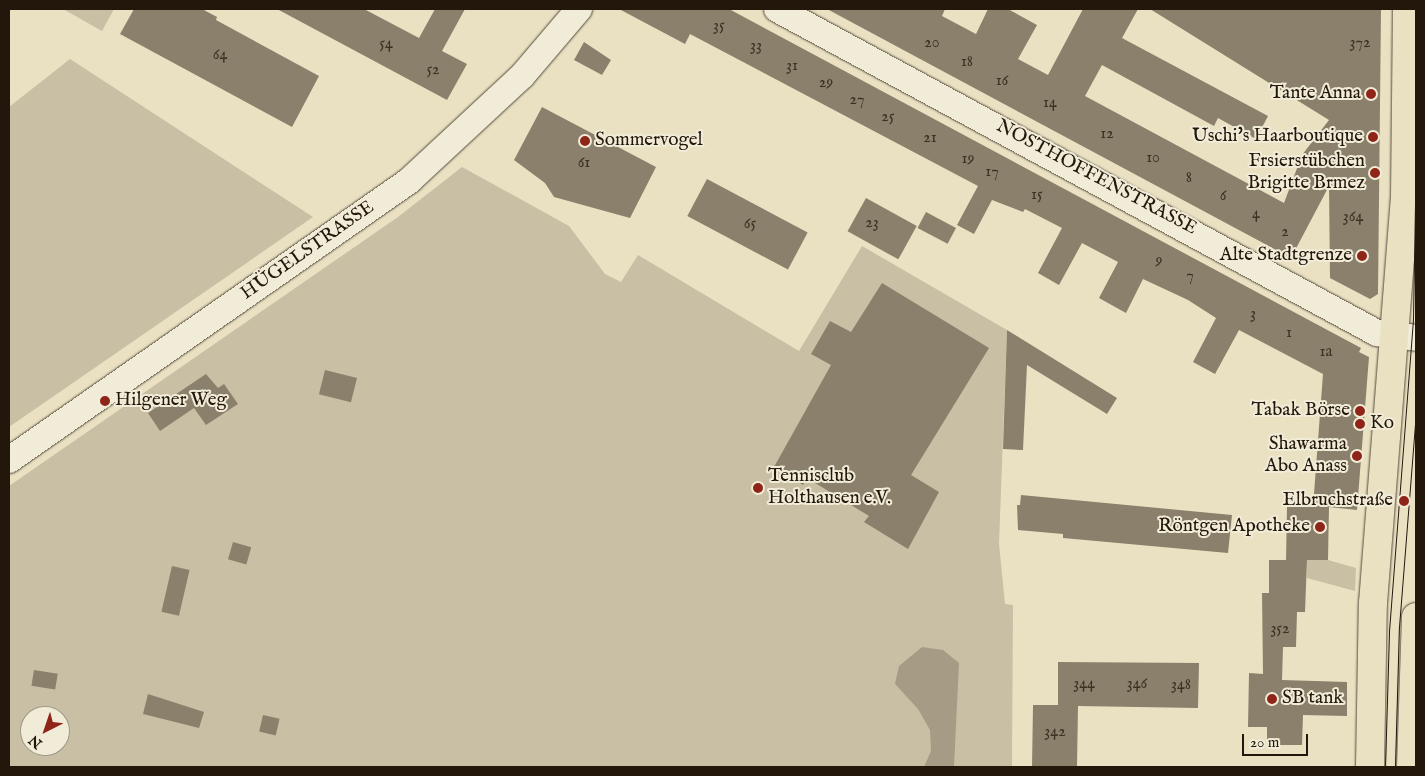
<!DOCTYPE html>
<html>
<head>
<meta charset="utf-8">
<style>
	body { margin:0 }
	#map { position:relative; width:1425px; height:776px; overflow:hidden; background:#eae1c3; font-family:"IM FELL English",serif }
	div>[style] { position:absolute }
	.green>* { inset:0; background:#c8bfa4 }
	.water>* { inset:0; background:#a69c85 }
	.building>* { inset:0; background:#8a806b; transform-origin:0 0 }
	.roads { filter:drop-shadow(0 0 1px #554a3a) drop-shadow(0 0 1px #554a3a) }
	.minor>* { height:26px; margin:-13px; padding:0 13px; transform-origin:13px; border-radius:13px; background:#f1ecd8 }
	.major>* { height:28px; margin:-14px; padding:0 14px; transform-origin:14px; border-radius:14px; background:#eae1c3 }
	.tram>* { height:1px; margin:-0.5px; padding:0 0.5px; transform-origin:0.5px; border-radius:0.5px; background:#23170c }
	.dots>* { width:14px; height:14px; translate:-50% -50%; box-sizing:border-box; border:2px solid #f1ecd8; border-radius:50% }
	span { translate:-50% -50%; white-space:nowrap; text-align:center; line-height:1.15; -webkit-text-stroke:4px #f1ecd8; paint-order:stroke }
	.number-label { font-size:16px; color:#3d3124 }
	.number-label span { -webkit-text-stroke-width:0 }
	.poi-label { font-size:19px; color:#23170c }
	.right { translate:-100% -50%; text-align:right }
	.left { translate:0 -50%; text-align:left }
	.street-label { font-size:19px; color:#23170c }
	.frame { position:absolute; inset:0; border:10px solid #23170c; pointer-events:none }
	.north { position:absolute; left:20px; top:706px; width:50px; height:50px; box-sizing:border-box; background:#f1ecd8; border:1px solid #9f9786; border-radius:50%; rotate:221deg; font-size:14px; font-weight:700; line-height:20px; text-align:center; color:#23170c }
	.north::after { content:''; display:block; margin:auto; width:18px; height:22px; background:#8f2418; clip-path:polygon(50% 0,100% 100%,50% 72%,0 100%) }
	.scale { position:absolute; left:1242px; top:734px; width:66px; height:22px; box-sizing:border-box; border:2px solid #23170c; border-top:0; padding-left:6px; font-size:15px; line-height:18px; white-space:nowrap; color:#23170c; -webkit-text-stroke:4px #f1ecd8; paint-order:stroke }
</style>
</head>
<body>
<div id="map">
	<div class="green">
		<i style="clip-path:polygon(63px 9px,114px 9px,102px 31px)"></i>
		<i style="clip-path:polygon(70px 59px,313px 217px,9px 427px,9px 107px)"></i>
		<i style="clip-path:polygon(evenodd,462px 167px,569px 226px,605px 274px,621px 282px,638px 255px,799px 351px,862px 246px,1007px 330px,999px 544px,1005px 604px,1013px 605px,1012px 767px,9px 767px,9px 486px,398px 217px,462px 167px,30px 716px,60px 716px,60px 746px,30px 746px,30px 716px)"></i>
		<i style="clip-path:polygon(1307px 560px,1328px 560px,1356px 568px,1355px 591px,1307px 578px)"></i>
	</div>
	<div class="water">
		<i style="clip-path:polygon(922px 647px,943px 650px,959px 663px,954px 767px,924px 767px,931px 751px,930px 730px,918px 709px,895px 684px,899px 666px)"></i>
	</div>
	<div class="building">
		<i style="clip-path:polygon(134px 9px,202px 9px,217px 17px,216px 20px,319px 76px,292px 127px,120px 34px)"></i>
		<i style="clip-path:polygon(277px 9px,364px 9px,419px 38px,435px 9px,465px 9px,442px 51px,467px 64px,447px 100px)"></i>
		<i style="clip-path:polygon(619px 9px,729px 9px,1361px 348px,1359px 352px,1369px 357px,1357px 510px,1329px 507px,1328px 560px,1307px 560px,1305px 612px,1297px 612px,1296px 647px,1283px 647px,1282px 680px,1347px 682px,1347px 716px,1303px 715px,1302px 745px,1267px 745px,1267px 727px,1248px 727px,1249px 673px,1263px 674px,1262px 593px,1269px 593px,1269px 560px,1286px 560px,1287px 507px,1313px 507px,1323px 374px,1239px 330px,1215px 374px,1193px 362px,1216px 318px,1188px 300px,1143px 279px,1126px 313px,1099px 298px,1118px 262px,1082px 243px,1059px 285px,1038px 273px,1062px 228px,1025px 209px,1023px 212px,992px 200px,974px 234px,957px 225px,978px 186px,690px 34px,685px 44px)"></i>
		<i style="clip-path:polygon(827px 9px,945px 9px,942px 16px,976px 34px,988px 9px,1008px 9px,1037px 25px,1018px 59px,1048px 75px,1083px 9px,1138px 9px,1122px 38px,1268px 116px,1256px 139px,1218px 118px,1214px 126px,1102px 65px,1085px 96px,1284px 203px,1302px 155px,1329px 120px,1150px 9px,1381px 9px,1378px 294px,1370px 299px,1330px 278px,1329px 186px,1291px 258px)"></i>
		<i style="clip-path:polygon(584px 42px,611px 60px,602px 75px,574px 60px)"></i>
		<i style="clip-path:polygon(542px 107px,656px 167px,630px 218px,554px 197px,545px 183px,514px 160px)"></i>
		<i style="left:707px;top:179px;width:114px;height:42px;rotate:28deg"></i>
		<i style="left:866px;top:198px;width:58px;height:38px;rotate:29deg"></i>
		<i style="left:926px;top:212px;width:34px;height:18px;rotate:28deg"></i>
		<i style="clip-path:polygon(882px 283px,989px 348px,911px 475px,939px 492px,908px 549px,864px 522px,869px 516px,807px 478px,803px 485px,774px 467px,831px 365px,811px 354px,830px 321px,851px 332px)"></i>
		<i style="clip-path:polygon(1007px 330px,1117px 398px,1107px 414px,1027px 365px,1023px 450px,1003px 449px)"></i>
		<i style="left:325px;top:370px;width:33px;height:25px;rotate:14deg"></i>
		<i style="clip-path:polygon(206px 374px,218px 388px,224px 384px,238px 404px,206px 425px,194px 408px,160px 431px,148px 413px)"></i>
		<i style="clip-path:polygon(1021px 495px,1232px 515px,1228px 553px,1063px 538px,1063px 534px,1018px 530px,1017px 505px,1020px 505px)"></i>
		<i style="left:233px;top:542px;width:19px;height:18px;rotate:16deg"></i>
		<i style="left:172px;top:566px;width:18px;height:47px;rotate:13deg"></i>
		<i style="clip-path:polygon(1058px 662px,1199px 663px,1198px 708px,1078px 706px,1077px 767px,1032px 767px,1033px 705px,1058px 705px)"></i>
		<i style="left:34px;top:670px;width:24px;height:16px;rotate:9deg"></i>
		<i style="clip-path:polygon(148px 694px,204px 712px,199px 728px,143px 714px)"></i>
		<i style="left:263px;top:715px;width:17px;height:17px;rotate:13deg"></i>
	</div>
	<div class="roads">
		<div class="minor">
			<i style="left:777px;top:9px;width:682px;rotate:28.37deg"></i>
			<i style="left:1377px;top:333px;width:39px;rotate:7deg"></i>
			<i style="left:9px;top:460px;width:489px;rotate:-34.9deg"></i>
			<i style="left:410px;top:180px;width:153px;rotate:-42.9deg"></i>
			<i style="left:522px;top:76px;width:88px;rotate:-49.6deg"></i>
		</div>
		<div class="major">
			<i style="left:1370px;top:767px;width:164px;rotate:-89deg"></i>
			<i style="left:1373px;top:603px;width:406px;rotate:-85.5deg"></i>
			<i style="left:1405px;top:198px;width:189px;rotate:-89.4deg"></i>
			<i style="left:1411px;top:767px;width:150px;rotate:-88.1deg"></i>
		</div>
	</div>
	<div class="tram">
		<i style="left:1385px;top:767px;width:136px;rotate:-88.3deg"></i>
		<i style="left:1389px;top:631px;width:313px;rotate:-85.6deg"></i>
		<i style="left:1413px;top:319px;width:173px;rotate:-89deg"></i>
		<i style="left:1395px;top:767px;width:140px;rotate:-88.4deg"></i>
		<i style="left:1399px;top:627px;width:218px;rotate:-85.5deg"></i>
	</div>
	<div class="dots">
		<i style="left:1371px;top:94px;background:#8f2418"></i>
		<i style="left:1373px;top:137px;background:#8f2418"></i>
		<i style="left:585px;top:141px;background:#8f2418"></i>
		<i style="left:1375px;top:173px;background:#8f2418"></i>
		<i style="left:1362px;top:256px;background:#8f2418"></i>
		<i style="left:105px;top:401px;background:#8f2418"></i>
		<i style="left:1360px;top:411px;background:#8f2418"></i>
		<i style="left:1360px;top:424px;background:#8f2418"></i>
		<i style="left:1357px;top:456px;background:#8f2418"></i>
		<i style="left:758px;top:488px;background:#8f2418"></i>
		<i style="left:1404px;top:501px;background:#8f2418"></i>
		<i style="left:1320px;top:527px;background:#8f2418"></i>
		<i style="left:1272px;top:699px;background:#8f2418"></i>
	</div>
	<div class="number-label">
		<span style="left:719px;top:26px">35</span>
		<span style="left:932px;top:43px">20</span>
		<span style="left:1360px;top:43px">372</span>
		<span style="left:386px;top:44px">54</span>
		<span style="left:756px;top:46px">33</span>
		<span style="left:220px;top:55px">64</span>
		<span style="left:967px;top:62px">18</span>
		<span style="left:792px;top:66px">31</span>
		<span style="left:433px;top:70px">52</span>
		<span style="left:1002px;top:81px">16</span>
		<span style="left:826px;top:83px">29</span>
		<span style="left:857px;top:100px">27</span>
		<span style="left:1050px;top:103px">14</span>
		<span style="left:888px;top:117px">25</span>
		<span style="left:1107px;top:134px">12</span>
		<span style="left:930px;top:138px">21</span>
		<span style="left:1153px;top:158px">10</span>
		<span style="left:968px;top:159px">19</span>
		<span style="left:584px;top:163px">61</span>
		<span style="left:992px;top:172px">17</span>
		<span style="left:1189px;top:178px">8</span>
		<span style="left:1037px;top:195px">15</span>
		<span style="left:1223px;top:196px">6</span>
		<span style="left:1256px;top:214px">4</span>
		<span style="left:1353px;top:217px">364</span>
		<span style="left:872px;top:223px">23</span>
		<span style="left:750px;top:224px">65</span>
		<span style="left:1285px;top:232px">2</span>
		<span style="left:1159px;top:261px">9</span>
		<span style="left:1190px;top:276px">7</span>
		<span style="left:1253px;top:314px">3</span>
		<span style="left:1289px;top:333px">1</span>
		<span style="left:1326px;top:352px">1a</span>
		<span style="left:1280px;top:629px">352</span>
		<span style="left:1084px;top:684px">344</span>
		<span style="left:1137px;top:684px">346</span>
		<span style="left:1181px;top:685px">348</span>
		<span style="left:1055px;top:732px">342</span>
	</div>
	<div class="poi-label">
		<span class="right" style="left:1361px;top:94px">Tante Anna</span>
		<span class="right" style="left:1363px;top:137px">Uschi's Haarboutique</span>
		<span class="left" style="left:595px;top:141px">Sommervogel</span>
		<span class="right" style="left:1365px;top:173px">Frsierstübchen<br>Brigitte Brmez</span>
		<span class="right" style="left:1352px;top:256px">Alte Stadtgrenze</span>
		<span class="left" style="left:115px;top:401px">Hilgener Weg</span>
		<span class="right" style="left:1350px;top:411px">Tabak Börse</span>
		<span class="left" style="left:1370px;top:424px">Ko</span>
		<span class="right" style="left:1347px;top:456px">Shawarma<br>Abo Anass</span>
		<span class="left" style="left:768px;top:488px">Tennisclub<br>Holthausen e.V.</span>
		<span class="right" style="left:1393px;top:501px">Elbruchstraße</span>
		<span class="right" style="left:1310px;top:527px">Röntgen Apotheke</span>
		<span class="left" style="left:1282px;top:699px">SB tank</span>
	</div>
	<div class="street-label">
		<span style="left:1096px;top:178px;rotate:28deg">NOSTHOFFENSTRASSE</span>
		<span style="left:308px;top:251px;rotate:-35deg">HÜGELSTRASSE</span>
	</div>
	<div class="frame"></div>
	<div class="north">N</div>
	<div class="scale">20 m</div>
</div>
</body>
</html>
